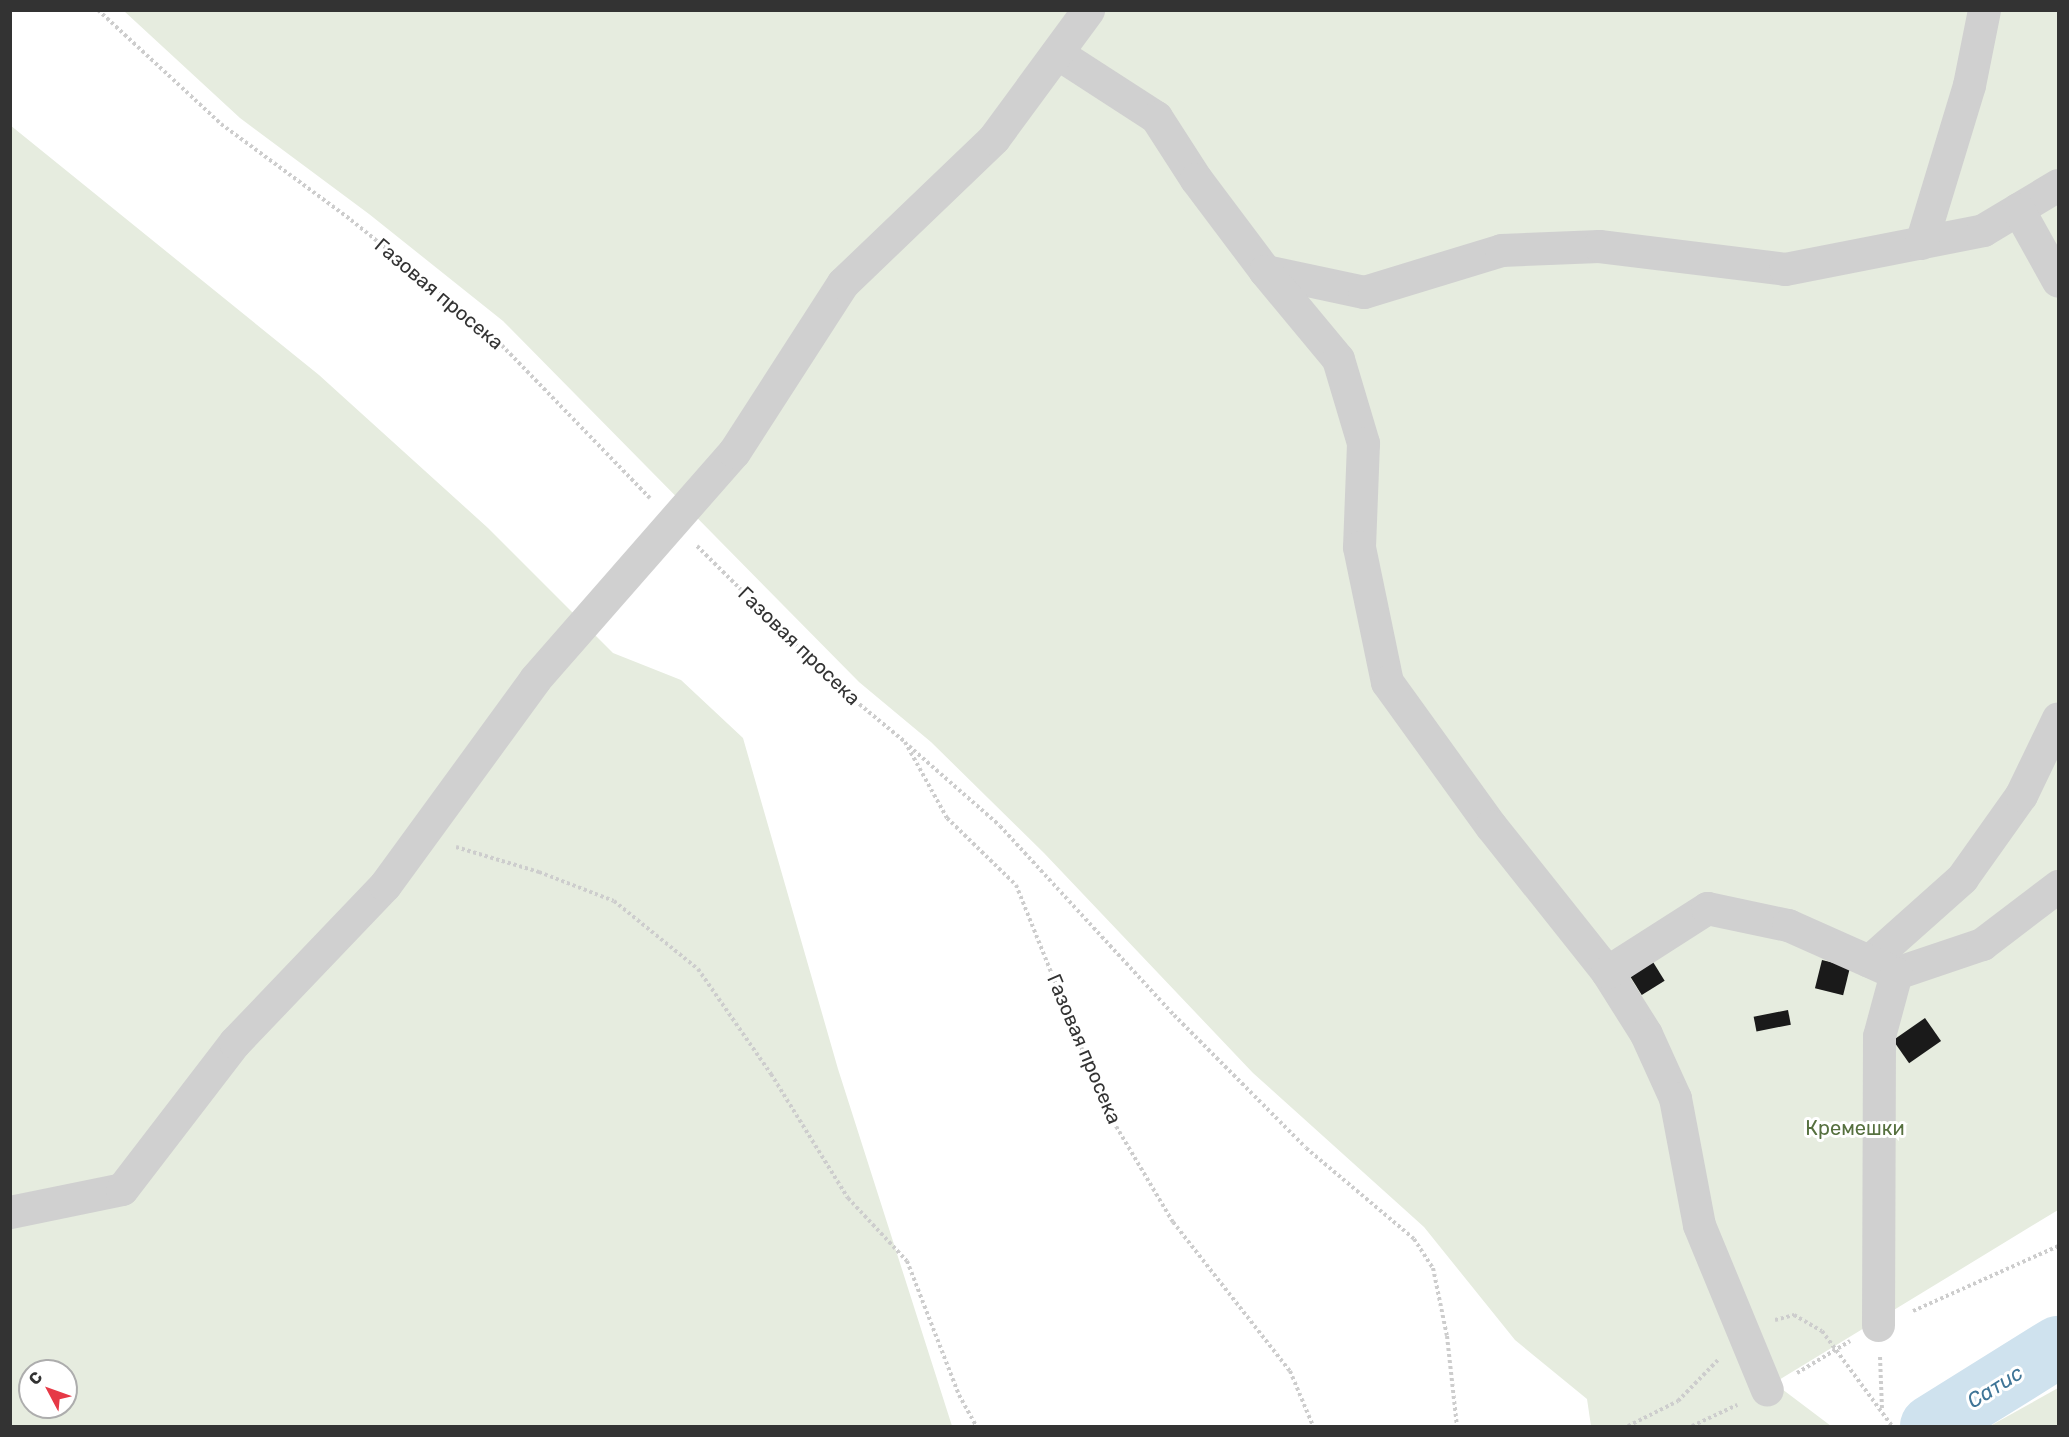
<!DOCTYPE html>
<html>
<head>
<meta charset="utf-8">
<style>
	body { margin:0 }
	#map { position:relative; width:2069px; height:1437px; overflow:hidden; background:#fff; font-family:Rubik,sans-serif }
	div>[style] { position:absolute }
	.green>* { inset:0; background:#e6ecdf }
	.river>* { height:62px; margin:-31px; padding:0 31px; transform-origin:31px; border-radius:31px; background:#cfe2ee }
	.building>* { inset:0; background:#1a1a1a; transform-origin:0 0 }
	.path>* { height:4px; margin-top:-2px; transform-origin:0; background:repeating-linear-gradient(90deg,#cdcdcd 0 3px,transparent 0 6px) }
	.minor>* { height:33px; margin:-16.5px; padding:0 16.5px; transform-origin:16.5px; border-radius:16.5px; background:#d0d0d0 }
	span { translate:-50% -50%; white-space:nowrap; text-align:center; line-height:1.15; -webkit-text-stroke:6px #fff; paint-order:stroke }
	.street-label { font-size:20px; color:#333 }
	.park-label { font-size:20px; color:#56703f }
	.water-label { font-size:21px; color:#3f7597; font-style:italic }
	.frame { position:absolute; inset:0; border:12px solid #333; pointer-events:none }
	.north { position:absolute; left:18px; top:1359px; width:60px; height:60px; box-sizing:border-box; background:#fff; border:2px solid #adadad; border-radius:50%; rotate:311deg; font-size:16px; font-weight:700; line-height:24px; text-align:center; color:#333 }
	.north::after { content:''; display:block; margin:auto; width:21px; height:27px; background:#e63946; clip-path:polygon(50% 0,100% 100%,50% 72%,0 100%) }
</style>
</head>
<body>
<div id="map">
	<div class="green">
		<i style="clip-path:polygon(124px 11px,2058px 11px,2058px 1210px,1774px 1383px,1831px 1426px,1591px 1426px,1587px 1399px,1515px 1340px,1424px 1227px,1253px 1073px,1044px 853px,931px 742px,859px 682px,503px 321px,369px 214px,240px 118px)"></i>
		<i style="clip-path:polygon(evenodd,10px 125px,319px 375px,488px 528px,613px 653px,681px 680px,743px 738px,838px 1069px,952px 1426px,11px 1426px,10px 125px,30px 1371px,66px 1371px,66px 1407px,30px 1407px,30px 1371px)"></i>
		<i style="clip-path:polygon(2058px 1388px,2058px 1426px,1990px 1426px)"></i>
	</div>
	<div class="river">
		<i style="left:1931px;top:1426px;width:150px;rotate:-31.9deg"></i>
	</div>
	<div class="building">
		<i style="left:1822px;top:960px;width:29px;height:29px;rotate:14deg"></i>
		<i style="left:1653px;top:962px;width:22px;height:27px;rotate:58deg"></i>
		<i style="left:1788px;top:1010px;width:15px;height:35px;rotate:79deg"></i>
		<i style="left:1925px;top:1018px;width:28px;height:39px;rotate:55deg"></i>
	</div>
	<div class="path">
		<i style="left:98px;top:10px;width:168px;rotate:42.8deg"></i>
		<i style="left:221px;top:124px;width:162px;rotate:36.4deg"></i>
		<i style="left:351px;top:220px;width:172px;rotate:38.9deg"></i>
		<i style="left:485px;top:328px;width:237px;rotate:45.9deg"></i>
		<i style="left:697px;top:546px;width:203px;rotate:44.8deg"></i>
		<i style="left:841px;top:689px;width:83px;rotate:39.6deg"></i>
		<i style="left:905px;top:742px;width:87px;rotate:61.1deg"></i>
		<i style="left:947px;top:818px;width:96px;rotate:44.2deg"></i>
		<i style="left:1016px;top:885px;width:244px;rotate:68.1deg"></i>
		<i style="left:1107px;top:1111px;width:129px;rotate:59.3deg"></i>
		<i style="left:1173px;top:1222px;width:189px;rotate:51.9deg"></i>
		<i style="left:1290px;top:1371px;width:60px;rotate:67.3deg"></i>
		<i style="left:909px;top:746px;width:121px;rotate:41.3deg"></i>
		<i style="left:1000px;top:826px;width:257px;rotate:47.4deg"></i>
		<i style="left:1174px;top:1015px;width:187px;rotate:45.2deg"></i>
		<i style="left:1306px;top:1148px;width:141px;rotate:40.1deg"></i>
		<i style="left:1414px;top:1239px;width:35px;rotate:57deg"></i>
		<i style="left:1433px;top:1268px;width:69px;rotate:78.4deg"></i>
		<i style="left:1447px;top:1336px;width:91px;rotate:83.7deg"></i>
		<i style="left:456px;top:847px;width:87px;rotate:16.8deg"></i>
		<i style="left:539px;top:872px;width:80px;rotate:21.1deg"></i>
		<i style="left:614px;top:901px;width:108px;rotate:39deg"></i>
		<i style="left:698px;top:969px;width:128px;rotate:55.2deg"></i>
		<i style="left:771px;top:1074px;width:146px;rotate:58.2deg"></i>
		<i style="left:848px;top:1198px;width:86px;rotate:46.9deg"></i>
		<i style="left:907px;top:1261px;width:144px;rotate:68.8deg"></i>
		<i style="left:959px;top:1395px;width:35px;rotate:61deg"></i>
		<i style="left:1913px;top:1311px;width:159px;rotate:-24.1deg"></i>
		<i style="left:1775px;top:1320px;width:20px;rotate:-15deg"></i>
		<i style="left:1794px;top:1315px;width:32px;rotate:30deg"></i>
		<i style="left:1822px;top:1331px;width:118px;rotate:53.6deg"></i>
		<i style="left:1880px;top:1357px;width:53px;rotate:87.8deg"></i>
		<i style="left:1797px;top:1373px;width:62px;rotate:-31.1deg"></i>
		<i style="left:1628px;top:1426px;width:56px;rotate:-26.6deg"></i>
		<i style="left:1678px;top:1401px;width:57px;rotate:-45.7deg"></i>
		<i style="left:1692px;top:1426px;width:50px;rotate:-25deg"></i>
	</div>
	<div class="minor">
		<i style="left:1057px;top:53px;width:118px;rotate:32.9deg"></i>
		<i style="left:1156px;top:117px;width:74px;rotate:57.2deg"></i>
		<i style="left:1196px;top:179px;width:115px;rotate:53.1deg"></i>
		<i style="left:1265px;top:271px;width:101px;rotate:12deg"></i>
		<i style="left:1364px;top:292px;width:143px;rotate:-17deg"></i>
		<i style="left:1501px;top:250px;width:98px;rotate:-2.3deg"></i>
		<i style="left:1599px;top:246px;width:187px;rotate:7deg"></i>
		<i style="left:1785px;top:269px;width:202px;rotate:-11.1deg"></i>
		<i style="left:1983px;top:230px;width:87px;rotate:-31deg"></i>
		<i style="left:2018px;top:209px;width:82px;rotate:60.9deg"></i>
		<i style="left:1921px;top:243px;width:165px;rotate:-73.1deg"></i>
		<i style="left:1969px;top:85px;width:76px;rotate:-78.7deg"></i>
		<i style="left:1265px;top:271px;width:114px;rotate:50.3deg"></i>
		<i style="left:1338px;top:359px;width:88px;rotate:73.4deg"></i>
		<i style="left:1363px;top:443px;width:104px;rotate:92.2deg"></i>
		<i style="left:1359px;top:547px;width:138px;rotate:78.3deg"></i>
		<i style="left:1387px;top:682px;width:178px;rotate:54.2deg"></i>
		<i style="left:1491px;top:826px;width:186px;rotate:51.5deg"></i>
		<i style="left:1607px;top:972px;width:73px;rotate:57.8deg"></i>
		<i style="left:1646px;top:1034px;width:70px;rotate:65.6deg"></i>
		<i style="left:1675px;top:1098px;width:129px;rotate:79.3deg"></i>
		<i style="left:1699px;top:1225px;width:178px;rotate:67.6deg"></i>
		<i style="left:1869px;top:961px;width:125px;rotate:-41.7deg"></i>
		<i style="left:1962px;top:878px;width:102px;rotate:-54.6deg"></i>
		<i style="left:2021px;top:795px;width:85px;rotate:-64.3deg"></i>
		<i style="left:1607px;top:972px;width:119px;rotate:-32.6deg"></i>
		<i style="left:1707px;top:908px;width:83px;rotate:11.9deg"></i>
		<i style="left:1788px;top:925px;width:118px;rotate:24deg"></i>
		<i style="left:1896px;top:973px;width:91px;rotate:-18.6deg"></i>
		<i style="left:1982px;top:944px;width:96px;rotate:-37.3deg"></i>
		<i style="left:10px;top:1212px;width:114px;rotate:-11.6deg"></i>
		<i style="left:122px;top:1189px;width:185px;rotate:-52.5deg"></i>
		<i style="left:235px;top:1042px;width:217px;rotate:-46.3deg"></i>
		<i style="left:385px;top:885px;width:255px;rotate:-53.9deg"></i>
		<i style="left:535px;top:679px;width:302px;rotate:-48.8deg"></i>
		<i style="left:734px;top:452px;width:201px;rotate:-57.2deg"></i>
		<i style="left:843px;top:283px;width:209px;rotate:-43.8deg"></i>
		<i style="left:994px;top:138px;width:159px;rotate:-53.7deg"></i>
		<i style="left:1878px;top:1325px;width:289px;rotate:-89.8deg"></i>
		<i style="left:1879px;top:1036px;width:65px;rotate:-74.9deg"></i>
	</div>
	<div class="street-label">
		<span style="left:439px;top:294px;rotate:40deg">Газовая просека</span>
		<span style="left:799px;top:646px;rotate:44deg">Газовая просека</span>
		<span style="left:1084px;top:1049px;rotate:67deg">Газовая просека</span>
	</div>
	<div class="park-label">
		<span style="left:1855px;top:1128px">Кремешки</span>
	</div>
	<div class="water-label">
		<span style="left:1995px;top:1387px;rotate:-32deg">Сатис</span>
	</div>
	<div class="frame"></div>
	<div class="north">С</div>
</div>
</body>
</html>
